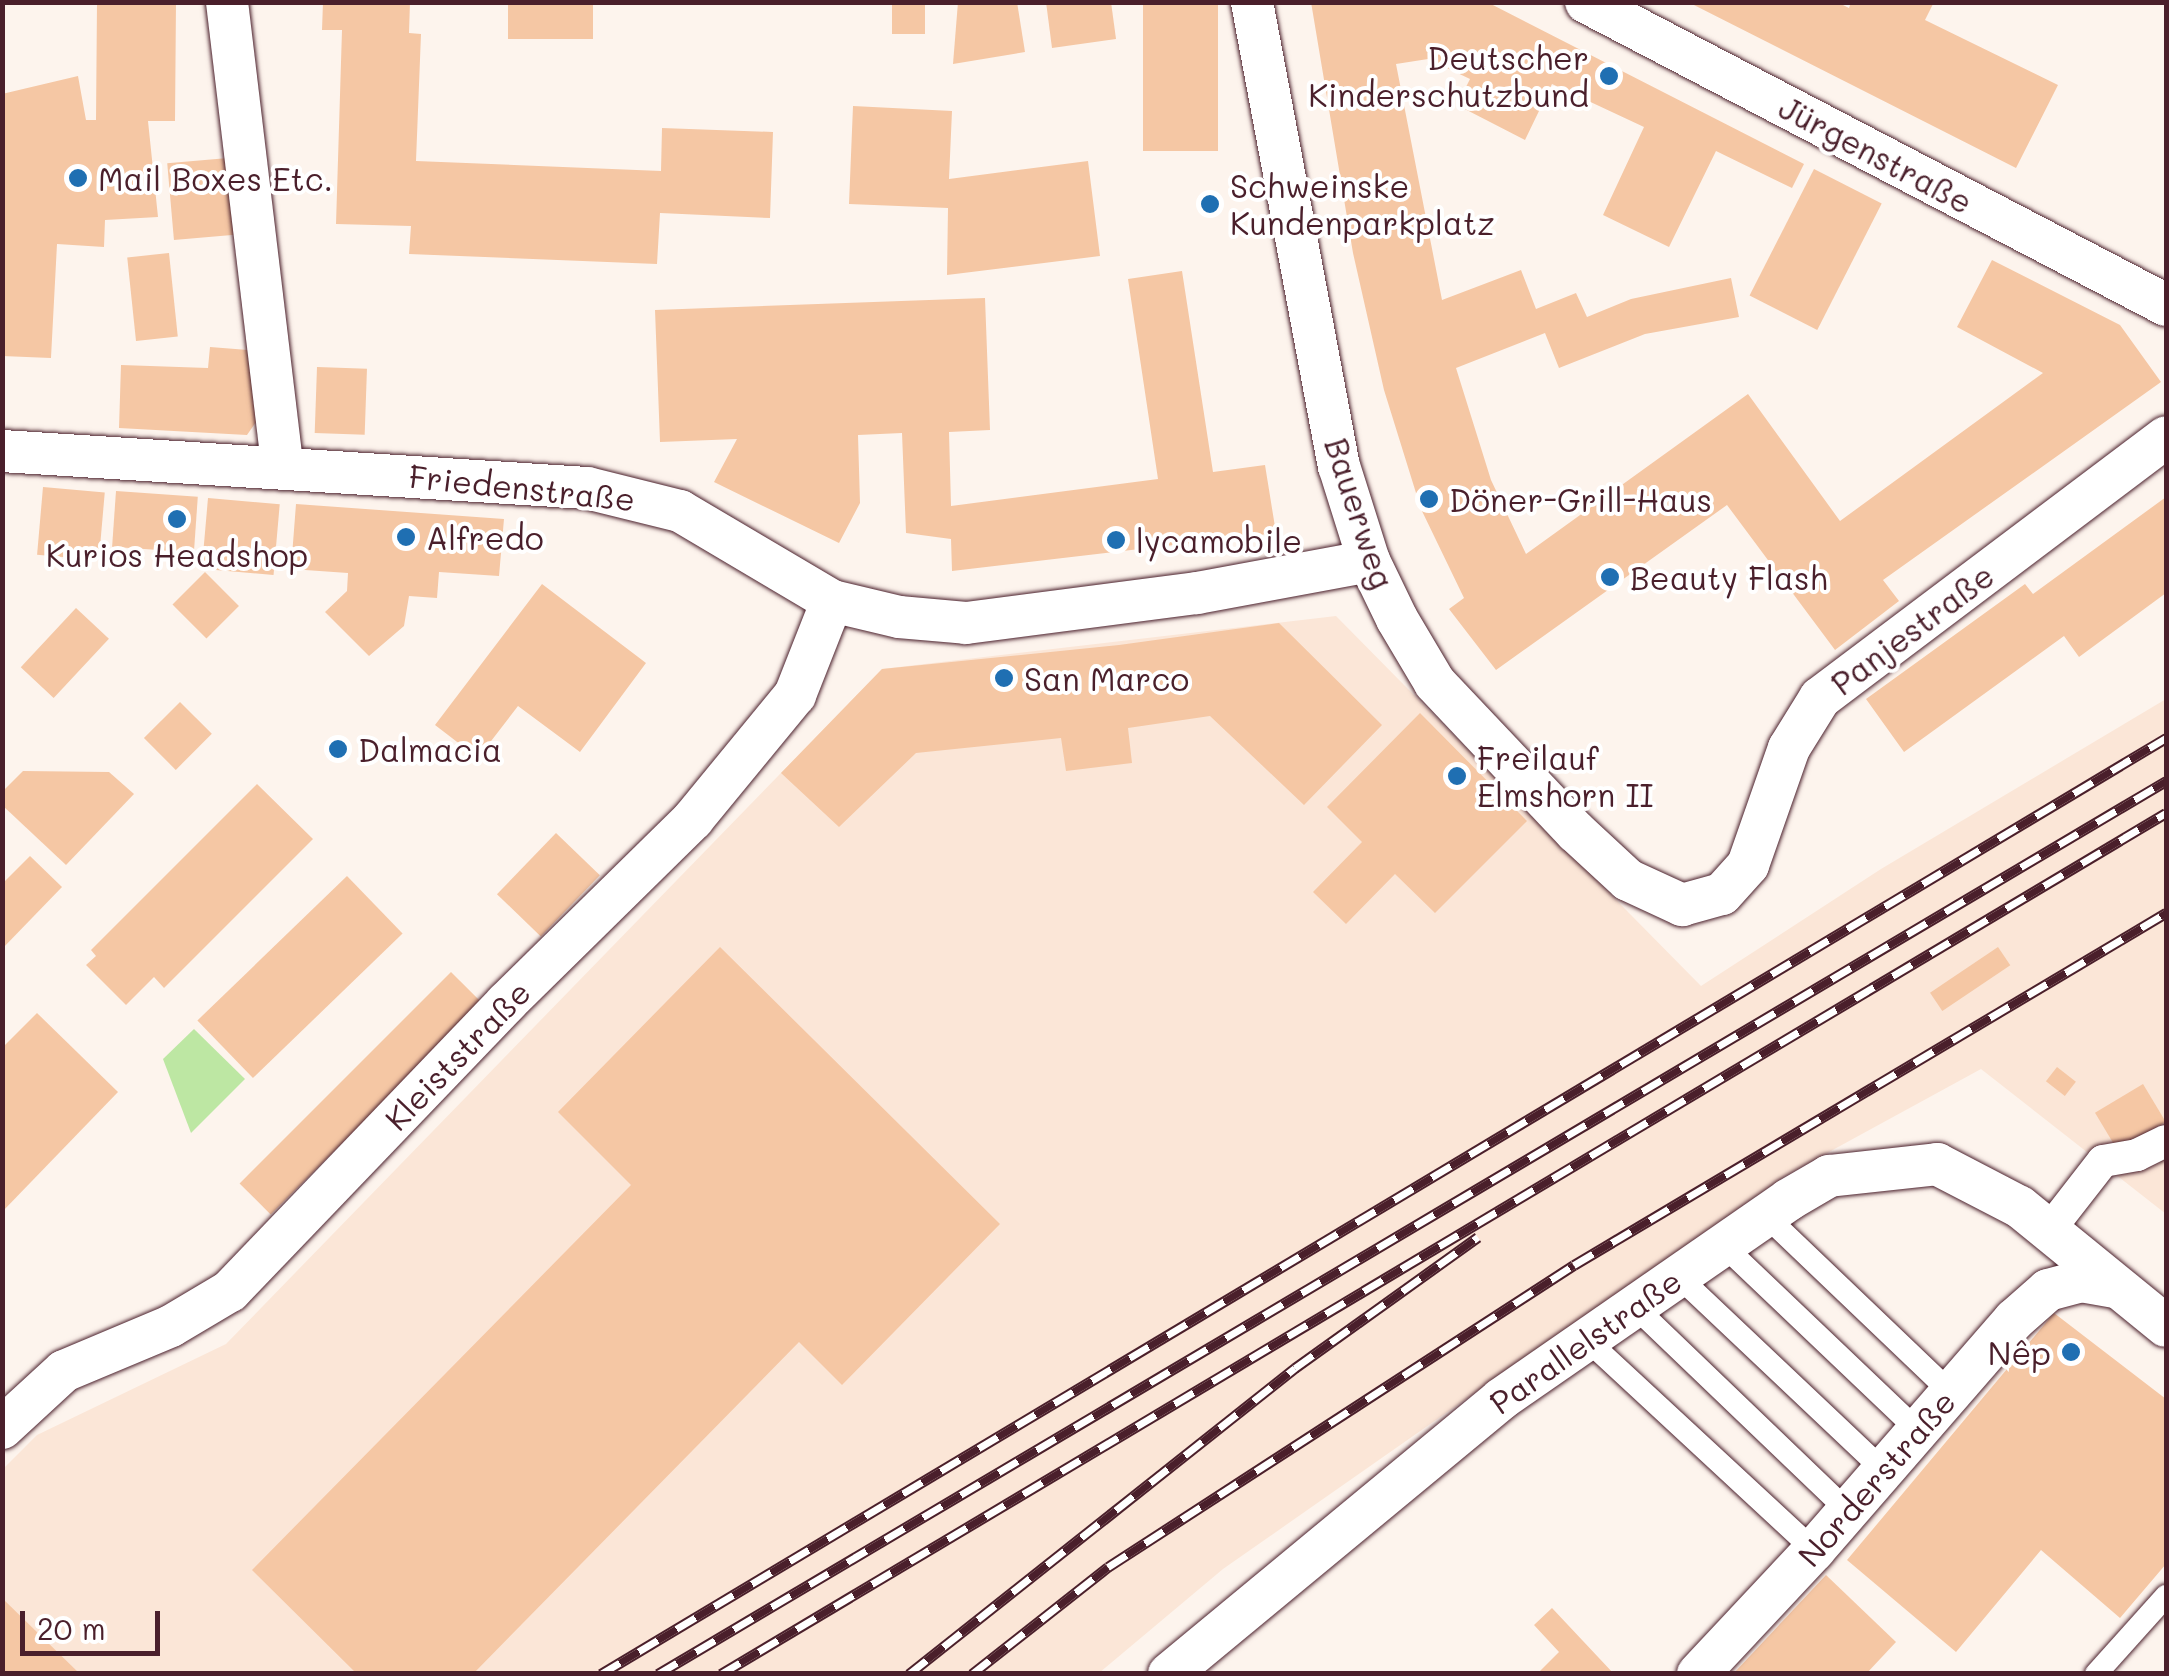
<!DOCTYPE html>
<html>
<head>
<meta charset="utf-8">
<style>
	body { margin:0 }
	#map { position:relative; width:2169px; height:1676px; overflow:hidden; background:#fdf4ed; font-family:Mali,sans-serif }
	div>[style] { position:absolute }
	.built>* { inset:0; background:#fbe6d7 }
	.green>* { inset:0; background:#bde7a3 }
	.building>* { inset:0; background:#f5c7a4; transform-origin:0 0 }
	.roads { filter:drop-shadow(0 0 2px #4a1f2b) drop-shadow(0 0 2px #4a1f2b) }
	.service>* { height:22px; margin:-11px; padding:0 11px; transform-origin:11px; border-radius:11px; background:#fff }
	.pedestrian>* { height:32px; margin:-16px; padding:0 16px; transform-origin:16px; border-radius:16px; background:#fff }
	.minor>* { height:42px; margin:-21px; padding:0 21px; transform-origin:21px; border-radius:21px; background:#fff }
	.rail>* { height:11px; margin-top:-5.5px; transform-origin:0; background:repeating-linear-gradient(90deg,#fff 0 22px,#4a1f2b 0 44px); box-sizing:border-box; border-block:2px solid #4a1f2b }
	.dots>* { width:28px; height:28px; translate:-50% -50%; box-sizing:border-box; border:5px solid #fff; border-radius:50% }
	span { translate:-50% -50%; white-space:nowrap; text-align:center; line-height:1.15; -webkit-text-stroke:8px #fff; paint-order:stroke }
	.poi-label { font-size:32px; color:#4a1f2b }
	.right { translate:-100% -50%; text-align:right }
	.left { translate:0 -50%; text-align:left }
	.street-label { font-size:32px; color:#4a1f2b }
	.frame { position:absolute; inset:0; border:5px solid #4a1f2b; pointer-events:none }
	.scale { position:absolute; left:20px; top:1611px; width:140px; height:45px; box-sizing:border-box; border:5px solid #4a1f2b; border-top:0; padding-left:12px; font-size:30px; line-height:35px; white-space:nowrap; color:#4a1f2b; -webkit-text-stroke:8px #fff; paint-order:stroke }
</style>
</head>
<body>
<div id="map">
	<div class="built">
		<i style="clip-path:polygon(1336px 616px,1701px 986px,1881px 869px,2166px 699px,2166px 1214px,1981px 1069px,1785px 1176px,1223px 1569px,1099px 1673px,3px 1673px,2px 1470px,37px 1435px,226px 1344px,882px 669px)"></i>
	</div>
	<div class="green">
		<i style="clip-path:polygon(194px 1029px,245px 1079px,191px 1133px,163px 1059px)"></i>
	</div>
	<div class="building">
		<i style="clip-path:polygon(97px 2px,176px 2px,175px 121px,148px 121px,158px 217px,105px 220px,104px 247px,57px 244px,51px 358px,2px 356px,2px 94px,78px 76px,86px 120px,96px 120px)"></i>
		<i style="clip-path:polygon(323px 2px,410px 2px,409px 33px,421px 34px,416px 161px,661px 171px,662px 128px,773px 132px,770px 218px,660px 213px,657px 264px,409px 254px,411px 226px,336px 224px,342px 30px,322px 30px)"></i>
		<i style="left:508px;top:2px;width:85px;height:37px"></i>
		<i style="left:892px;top:2px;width:33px;height:32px"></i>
		<i style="clip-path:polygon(958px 2px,1017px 2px,1025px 52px,953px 64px)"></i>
		<i style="clip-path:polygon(1046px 2px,1111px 2px,1116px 39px,1052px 48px)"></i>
		<i style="left:1143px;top:2px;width:75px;height:149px"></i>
		<i style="clip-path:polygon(1311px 2px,1487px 2px,1804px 164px,1792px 188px,1716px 151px,1669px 247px,1603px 215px,1644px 127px,1552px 84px,1525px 140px,1457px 105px,1470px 79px,1428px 59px,1396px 64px,1442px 300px,1521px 270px,1536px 309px,1576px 293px,1587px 317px,1631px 299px,1731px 278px,1739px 317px,1645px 334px,1559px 368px,1545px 333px,1456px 368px,1491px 480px,1526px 554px,1748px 394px,1840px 521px,2043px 373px,1957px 327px,1992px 260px,2120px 325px,2161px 382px,1883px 580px,1899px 601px,1835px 650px,1727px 505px,1496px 670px,1449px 609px,1464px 598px,1421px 509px,1384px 390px,1353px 253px)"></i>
		<i style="clip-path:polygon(1688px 2px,1837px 2px,1849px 8px,1851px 2px,1934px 2px,1925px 20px,2058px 85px,2016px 168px)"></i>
		<i style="clip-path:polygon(853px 106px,952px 111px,949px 179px,1088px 161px,1100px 256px,947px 275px,948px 208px,849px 204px)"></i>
		<i style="left:228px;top:158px;width:77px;height:61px;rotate:85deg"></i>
		<i style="left:1814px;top:169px;width:76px;height:142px;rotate:27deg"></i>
		<i style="left:169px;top:253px;width:84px;height:42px;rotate:84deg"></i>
		<i style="clip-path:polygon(1182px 271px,1213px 472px,1265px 465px,1276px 533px,952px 571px,951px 539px,906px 533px,902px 433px,858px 435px,860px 503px,839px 543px,714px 482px,737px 439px,660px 442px,655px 310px,985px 298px,990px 430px,949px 432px,951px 506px,1158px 479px,1128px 279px)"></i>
		<i style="clip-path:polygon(210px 347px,248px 350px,258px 419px,247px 435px,119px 428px,121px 365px,208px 368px)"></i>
		<i style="left:317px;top:367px;width:50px;height:66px;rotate:2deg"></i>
		<i style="left:43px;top:487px;width:62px;height:68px;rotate:5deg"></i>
		<i style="left:116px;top:491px;width:82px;height:56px;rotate:4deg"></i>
		<i style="clip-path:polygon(2166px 497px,2166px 593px,2079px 657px,2064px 636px,1904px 752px,1866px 699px,2025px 584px,2033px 594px)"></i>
		<i style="left:208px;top:498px;width:72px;height:71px;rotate:5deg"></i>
		<i style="clip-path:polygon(296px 504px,504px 519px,499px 576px,439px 572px,437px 598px,409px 596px,404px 626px,369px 656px,325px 612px,347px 591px,348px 573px,291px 569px)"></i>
		<i style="left:205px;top:572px;width:48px;height:46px;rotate:45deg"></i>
		<i style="clip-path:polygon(542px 584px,646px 663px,580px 752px,518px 706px,478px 758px,435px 725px)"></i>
		<i style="left:76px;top:608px;width:45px;height:81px;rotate:43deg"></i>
		<i style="clip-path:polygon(1279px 623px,1382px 725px,1304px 805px,1210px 716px,1128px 728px,1132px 763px,1066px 771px,1061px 738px,916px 753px,839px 827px,781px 773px,882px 669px,1119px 645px)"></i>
		<i style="left:180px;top:702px;width:45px;height:51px;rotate:45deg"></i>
		<i style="clip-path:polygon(1420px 713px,1527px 821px,1435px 913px,1395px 874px,1346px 924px,1313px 892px,1362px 842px,1327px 807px)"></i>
		<i style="clip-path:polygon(23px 771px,109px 772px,134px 794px,66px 865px,2px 805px,2px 792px)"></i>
		<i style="clip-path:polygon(257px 784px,313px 839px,164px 988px,154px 977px,126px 1005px,86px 965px,96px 956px,91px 950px)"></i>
		<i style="left:556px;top:833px;width:61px;height:85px;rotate:44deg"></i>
		<i style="clip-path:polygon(30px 856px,62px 887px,2px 949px,2px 884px)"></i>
		<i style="left:347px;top:876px;width:80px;height:208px;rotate:46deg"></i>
		<i style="clip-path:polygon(720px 947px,1000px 1224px,842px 1385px,799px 1342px,473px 1674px,357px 1674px,252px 1570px,631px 1185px,558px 1112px)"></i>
		<i style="left:1998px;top:947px;width:22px;height:82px;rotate:56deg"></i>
		<i style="left:451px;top:972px;width:44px;height:299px;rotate:45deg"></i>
		<i style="clip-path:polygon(37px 1013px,118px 1092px,2px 1212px,2px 1048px)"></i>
		<i style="left:2057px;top:1067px;width:24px;height:18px;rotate:38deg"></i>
		<i style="left:2143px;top:1084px;width:44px;height:56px;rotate:59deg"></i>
		<i style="clip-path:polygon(2054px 1313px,2166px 1399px,2166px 1564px,2120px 1618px,2041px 1550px,1956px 1652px,1847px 1560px)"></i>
		<i style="clip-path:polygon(1826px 1575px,1896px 1642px,1866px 1674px,1733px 1674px)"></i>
		<i style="clip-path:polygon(2px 1598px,80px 1674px,2px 1674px)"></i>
		<i style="clip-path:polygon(1552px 1608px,1614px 1674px,1537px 1674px,1559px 1652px,1534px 1625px)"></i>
	</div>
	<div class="roads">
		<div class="service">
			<i style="left:1765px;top:1215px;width:257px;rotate:43.7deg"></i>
			<i style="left:1723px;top:1245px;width:269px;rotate:43.6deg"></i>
			<i style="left:1678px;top:1276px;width:282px;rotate:43.4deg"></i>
			<i style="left:1634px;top:1306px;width:296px;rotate:43.8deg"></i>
			<i style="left:1586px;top:1339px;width:311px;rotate:42.8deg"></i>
			<i style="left:2096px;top:1674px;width:105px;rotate:-48.1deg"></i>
		</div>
		<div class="pedestrian">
			<i style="left:2050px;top:1229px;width:86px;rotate:-52.1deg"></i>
			<i style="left:2103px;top:1161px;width:35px;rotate:-10deg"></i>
			<i style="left:2137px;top:1155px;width:32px;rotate:-26deg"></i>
		</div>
		<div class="minor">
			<i style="left:227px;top:2px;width:467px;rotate:83.2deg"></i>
			<i style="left:1252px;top:2px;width:472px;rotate:79.4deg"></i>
			<i style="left:1339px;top:466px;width:100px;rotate:72.5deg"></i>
			<i style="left:1369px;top:561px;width:64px;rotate:64.2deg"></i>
			<i style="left:1397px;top:619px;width:74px;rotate:59.3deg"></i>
			<i style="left:1435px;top:683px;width:204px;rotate:46.6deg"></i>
			<i style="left:1575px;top:831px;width:72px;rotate:42.8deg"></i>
			<i style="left:1628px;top:880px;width:60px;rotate:24.8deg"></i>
			<i style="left:1682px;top:905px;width:41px;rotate:-15.4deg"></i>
			<i style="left:1722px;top:894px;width:39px;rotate:-48deg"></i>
			<i style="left:1748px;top:865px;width:124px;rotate:-70.7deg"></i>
			<i style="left:1789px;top:748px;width:59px;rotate:-58.2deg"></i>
			<i style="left:1820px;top:698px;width:433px;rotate:-37deg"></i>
			<i style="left:1586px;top:2px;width:654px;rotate:27.58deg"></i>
			<i style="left:2px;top:451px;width:586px;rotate:3.62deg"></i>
			<i style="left:587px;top:488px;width:96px;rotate:13.9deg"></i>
			<i style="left:680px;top:511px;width:177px;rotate:30.6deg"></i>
			<i style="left:832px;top:601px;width:69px;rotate:13.4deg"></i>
			<i style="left:899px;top:617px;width:67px;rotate:5.1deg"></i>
			<i style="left:966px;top:623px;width:233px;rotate:-7.4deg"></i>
			<i style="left:1197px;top:593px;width:175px;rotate:-10.5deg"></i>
			<i style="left:2px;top:1428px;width:84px;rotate:-42.6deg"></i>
			<i style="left:64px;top:1371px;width:116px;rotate:-22.8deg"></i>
			<i style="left:171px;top:1326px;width:69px;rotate:-30.7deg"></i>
			<i style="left:230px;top:1291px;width:399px;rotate:-46.2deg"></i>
			<i style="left:506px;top:1003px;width:262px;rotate:-44.5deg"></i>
			<i style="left:693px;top:819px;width:161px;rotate:-50.6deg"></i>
			<i style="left:795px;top:695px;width:101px;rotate:-68.5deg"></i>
			<i style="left:1169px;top:1674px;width:431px;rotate:-39.6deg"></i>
			<i style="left:1501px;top:1399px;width:349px;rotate:-34.7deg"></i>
			<i style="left:1788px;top:1200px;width:48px;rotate:-30.3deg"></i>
			<i style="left:1829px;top:1176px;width:109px;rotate:-6.3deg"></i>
			<i style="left:1937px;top:1164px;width:93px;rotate:27.4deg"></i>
			<i style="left:2020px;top:1207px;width:188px;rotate:39.2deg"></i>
			<i style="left:1698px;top:1674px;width:170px;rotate:-46.9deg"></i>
			<i style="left:1814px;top:1550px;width:305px;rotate:-49deg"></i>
			<i style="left:2014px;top:1320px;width:45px;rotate:-41.4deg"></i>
			<i style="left:2048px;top:1290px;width:34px;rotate:-15deg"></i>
			<i style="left:2081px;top:1281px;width:36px;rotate:10deg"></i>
		</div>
	</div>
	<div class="rail">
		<i style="left:601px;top:1674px;width:1824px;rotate:-30.88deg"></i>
		<i style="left:658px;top:1674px;width:1753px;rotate:-30.63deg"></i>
		<i style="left:721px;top:1674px;width:1682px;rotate:-30.79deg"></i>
		<i style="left:909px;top:1674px;width:493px;rotate:-38.4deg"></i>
		<i style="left:1295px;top:1368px;width:225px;rotate:-35.6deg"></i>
		<i style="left:972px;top:1674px;width:173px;rotate:-38.2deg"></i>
		<i style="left:1108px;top:1567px;width:555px;rotate:-32.95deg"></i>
		<i style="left:1574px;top:1265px;width:689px;rotate:-30.74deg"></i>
	</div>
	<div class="dots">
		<i style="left:1609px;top:76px;background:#1f6fb2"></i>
		<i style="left:78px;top:178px;background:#1f6fb2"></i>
		<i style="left:1210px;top:204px;background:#1f6fb2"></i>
		<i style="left:1429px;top:499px;background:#1f6fb2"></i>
		<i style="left:177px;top:519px;background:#1f6fb2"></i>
		<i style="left:406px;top:537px;background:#1f6fb2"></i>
		<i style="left:1116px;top:540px;background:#1f6fb2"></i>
		<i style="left:1610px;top:577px;background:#1f6fb2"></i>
		<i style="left:1004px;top:678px;background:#1f6fb2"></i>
		<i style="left:338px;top:749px;background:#1f6fb2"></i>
		<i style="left:1457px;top:776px;background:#1f6fb2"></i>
		<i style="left:2071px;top:1352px;background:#1f6fb2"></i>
	</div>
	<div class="poi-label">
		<span class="right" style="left:1589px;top:76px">Deutscher<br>Kinderschutzbund</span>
		<span class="left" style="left:98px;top:178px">Mail Boxes Etc.</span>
		<span class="left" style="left:1230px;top:204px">Schweinske<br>Kundenparkplatz</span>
		<span class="left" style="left:1449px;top:499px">Döner-Grill-Haus</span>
		<span class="left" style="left:426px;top:537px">Alfredo</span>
		<span class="left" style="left:1136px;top:540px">lycamobile</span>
		<span style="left:177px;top:554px">Kurios Headshop</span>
		<span class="left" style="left:1630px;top:577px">Beauty Flash</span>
		<span class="left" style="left:1024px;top:678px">San Marco</span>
		<span class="left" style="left:358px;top:749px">Dalmacia</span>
		<span class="left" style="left:1477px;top:776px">Freilauf<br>Elmshorn II</span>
		<span class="right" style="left:2051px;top:1352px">Nêp</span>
	</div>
	<div class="street-label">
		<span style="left:1876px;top:154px;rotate:28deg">Jürgenstraße</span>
		<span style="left:522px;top:487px;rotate:6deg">Friedenstraße</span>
		<span style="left:1360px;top:513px;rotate:72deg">Bauerweg</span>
		<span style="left:1912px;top:629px;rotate:-37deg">Panjestraße</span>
		<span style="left:457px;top:1055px;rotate:-46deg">Kleiststraße</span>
		<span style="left:1585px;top:1341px;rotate:-35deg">Parallelstraße</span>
		<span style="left:1876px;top:1478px;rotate:-49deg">Norderstraße</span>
	</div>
	<div class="frame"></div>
	<div class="scale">20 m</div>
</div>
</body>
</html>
